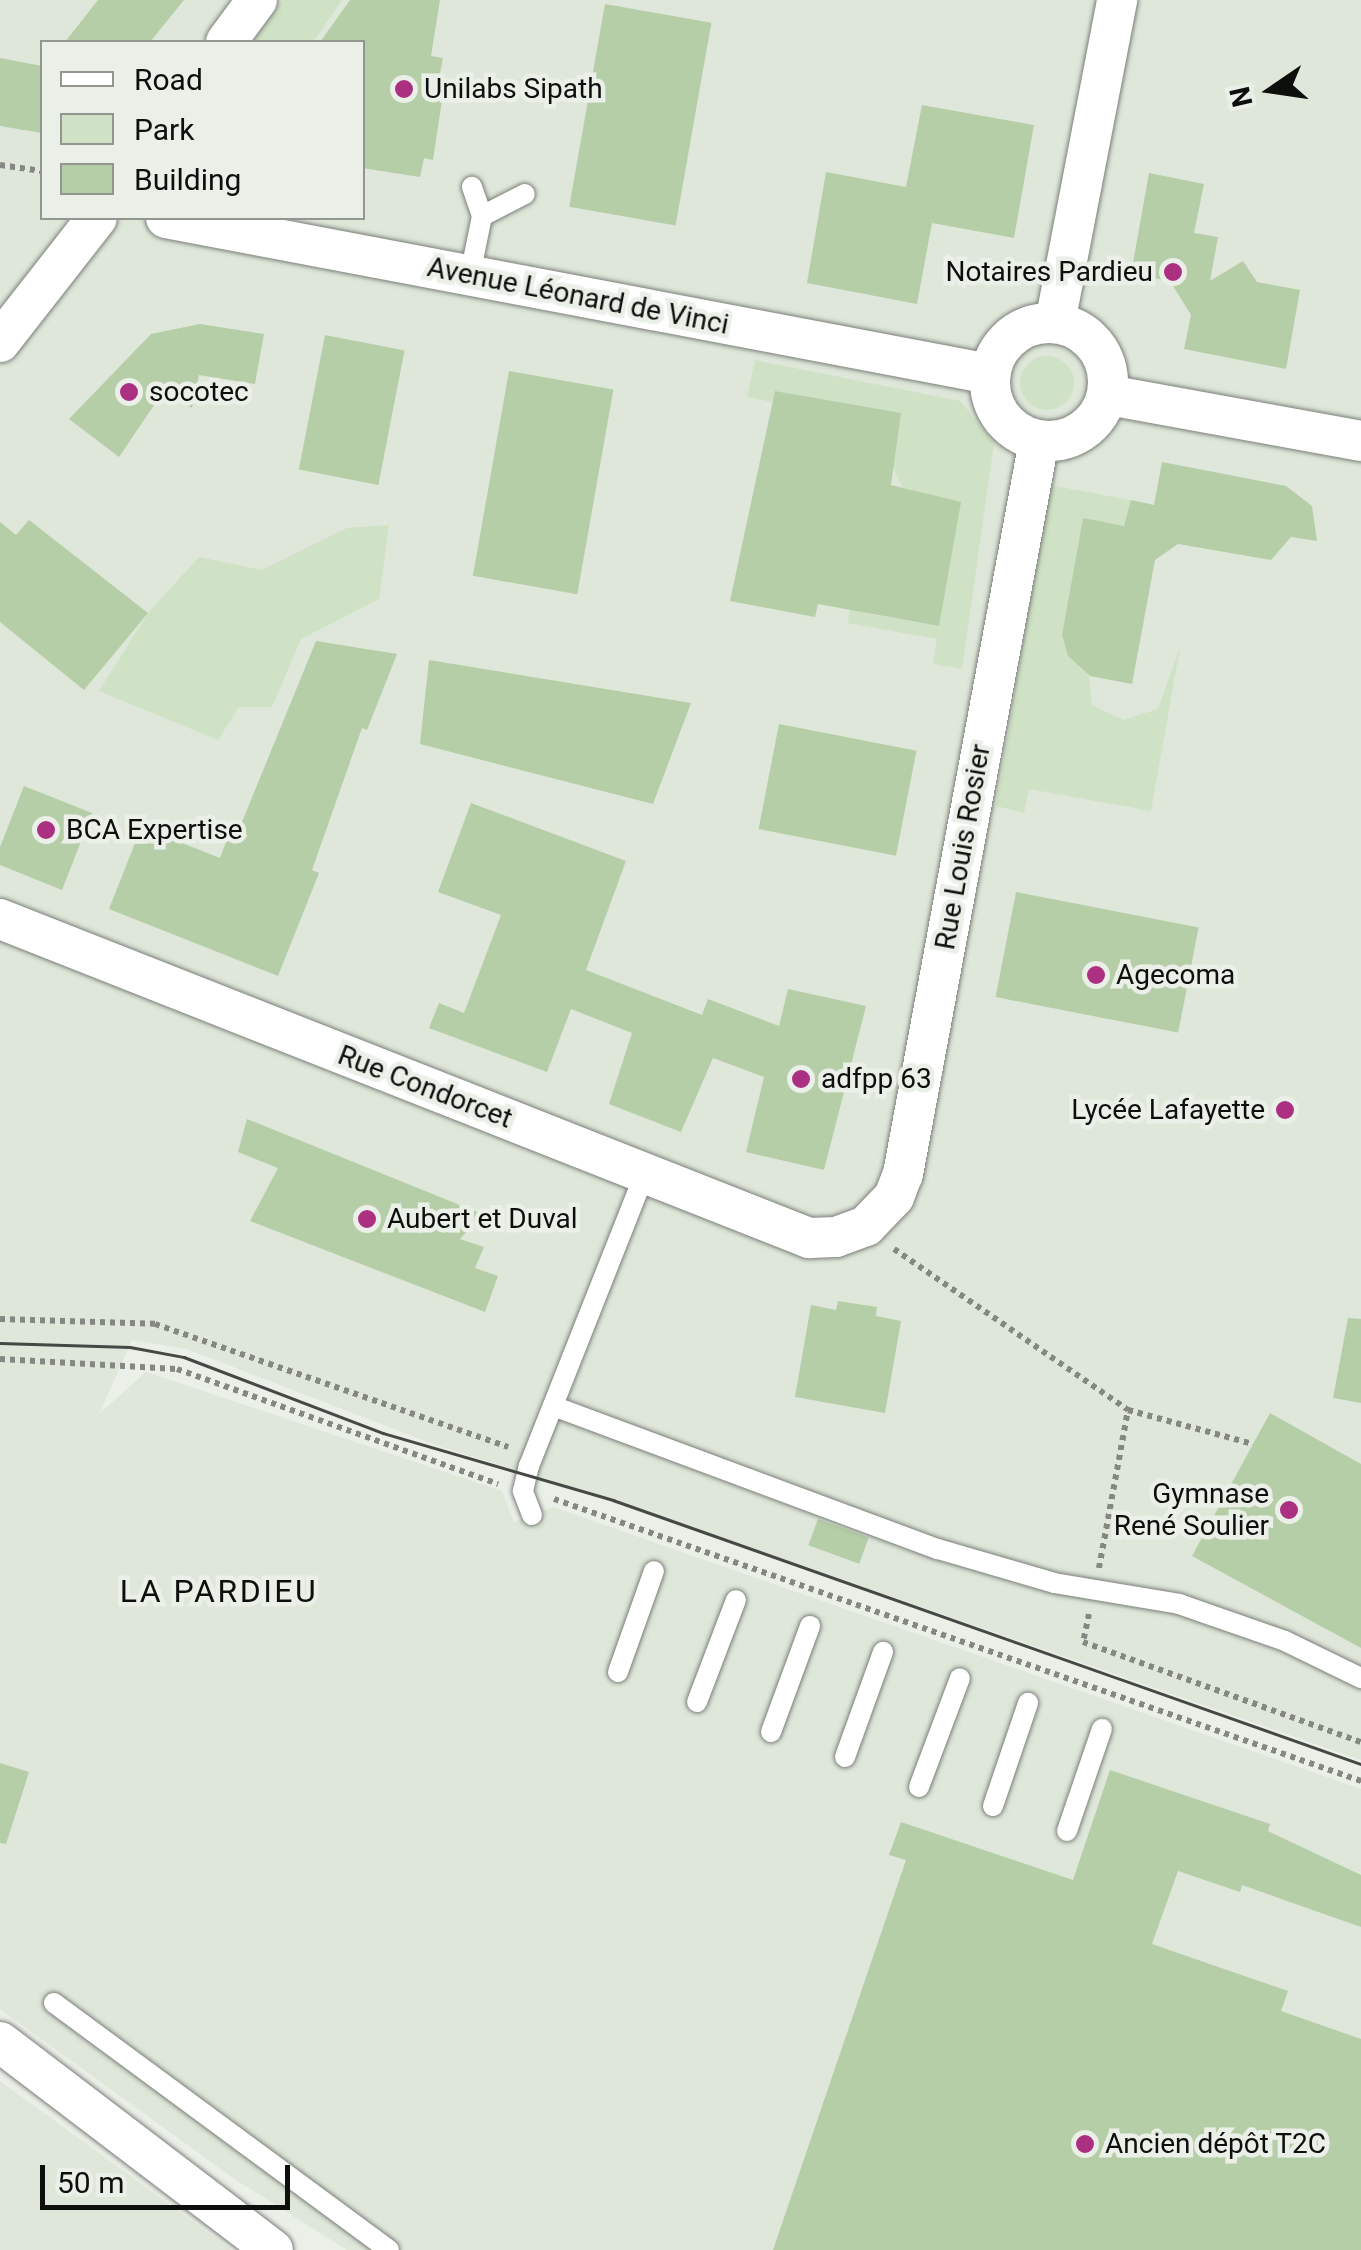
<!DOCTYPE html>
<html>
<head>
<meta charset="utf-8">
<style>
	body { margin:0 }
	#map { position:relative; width:1361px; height:2250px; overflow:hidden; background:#eaefe8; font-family:Roboto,sans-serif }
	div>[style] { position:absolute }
	.built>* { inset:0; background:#dee7d9 }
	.green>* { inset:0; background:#cfe2c5 }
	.round { border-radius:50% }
	.building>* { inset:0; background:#b6cea8; transform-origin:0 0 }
	.path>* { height:6px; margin-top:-3px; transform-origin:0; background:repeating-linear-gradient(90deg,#848782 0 5px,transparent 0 10px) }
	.roads { filter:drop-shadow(0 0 2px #7b7f79) drop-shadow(0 0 2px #7b7f79) }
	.lane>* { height:20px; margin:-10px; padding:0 10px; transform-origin:10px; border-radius:10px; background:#fff }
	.street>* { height:40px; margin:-20px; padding:0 20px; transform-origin:20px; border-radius:20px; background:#fff }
	.street>.ring { margin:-20px; padding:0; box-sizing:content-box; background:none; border:40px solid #fff; border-radius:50% }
	.tram>* { height:2.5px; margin:-1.25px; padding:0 1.25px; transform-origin:1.25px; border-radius:1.25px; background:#454844 }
	.dots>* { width:28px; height:28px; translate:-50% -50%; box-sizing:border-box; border:5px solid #eaefe8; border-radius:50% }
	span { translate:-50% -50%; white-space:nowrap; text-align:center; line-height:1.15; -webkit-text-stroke:9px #eaefe8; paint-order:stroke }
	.poi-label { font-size:28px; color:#0d0f0c }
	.left { translate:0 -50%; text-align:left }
	.right { translate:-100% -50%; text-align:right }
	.street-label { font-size:28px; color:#0d0f0c }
	.quarter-label { font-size:32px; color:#0d0f0c; letter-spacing:2.5px }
	.legend { position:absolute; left:40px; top:40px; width:325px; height:180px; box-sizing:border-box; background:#eaefe8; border:2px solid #929590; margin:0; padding:12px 18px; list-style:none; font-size:30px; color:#0d0f0c }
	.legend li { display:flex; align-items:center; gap:20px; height:50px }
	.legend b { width:50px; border:2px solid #929590 }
	.north { position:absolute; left:1221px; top:40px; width:100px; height:100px; -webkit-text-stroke:8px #eaefe8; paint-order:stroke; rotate:257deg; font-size:28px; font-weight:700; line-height:40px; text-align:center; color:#0d0f0c }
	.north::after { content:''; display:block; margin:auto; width:35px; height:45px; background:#0d0f0c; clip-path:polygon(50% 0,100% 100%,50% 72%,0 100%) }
	.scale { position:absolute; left:40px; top:2165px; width:250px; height:45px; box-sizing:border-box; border:5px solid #0d0f0c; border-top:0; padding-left:12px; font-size:30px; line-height:35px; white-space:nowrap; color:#0d0f0c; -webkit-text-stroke:8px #eaefe8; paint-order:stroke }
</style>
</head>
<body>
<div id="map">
	<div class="built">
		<i style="clip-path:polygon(evenodd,0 0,1361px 0,1361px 1760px,612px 1499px,438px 1446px,187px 1349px,132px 1340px,99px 1414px,146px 1372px,502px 1491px,514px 1522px,553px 1507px,1361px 1789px,1361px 2250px,347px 2250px,233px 2178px,0 2009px,0 0,42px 42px,362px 42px,362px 218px,42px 218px,42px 42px)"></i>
		<i style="clip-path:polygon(0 2081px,73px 2134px,231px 2250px,0 2250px)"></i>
	</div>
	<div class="green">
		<i style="clip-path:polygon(283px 0,342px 0,313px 42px,250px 42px)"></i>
		<i class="round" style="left:1020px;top:356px;width:54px;height:54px"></i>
		<i style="clip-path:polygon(755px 360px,960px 401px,994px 443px,962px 669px,933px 664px,937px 639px,848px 623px,853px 584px,864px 613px,939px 626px,911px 489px,902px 487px,891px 463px,900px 414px,776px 391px,773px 402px,747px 397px)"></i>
		<i style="clip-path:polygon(1050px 485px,1136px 501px,1125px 526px,1083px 519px,1062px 635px,1068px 656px,1089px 676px,1092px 705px,1123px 720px,1158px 709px,1180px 648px,1151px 811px,1029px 789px,1024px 813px,996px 806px)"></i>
		<i style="clip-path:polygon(389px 525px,379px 599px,301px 639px,272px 707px,239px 707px,218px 740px,99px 691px,148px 613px,199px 557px,262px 570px,347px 528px)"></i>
	</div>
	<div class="building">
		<i style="clip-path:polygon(98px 0,184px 0,150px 42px,65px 42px)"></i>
		<i style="clip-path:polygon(350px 0,440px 0,431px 56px,443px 58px,439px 78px,445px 80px,433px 160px,424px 158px,420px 177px,362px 168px,362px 42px,320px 42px)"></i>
		<i style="left:605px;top:4px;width:108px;height:206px;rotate:10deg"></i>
		<i style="clip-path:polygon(0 58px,42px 66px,42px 133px,0 126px)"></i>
		<i style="clip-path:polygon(922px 105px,1034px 125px,1014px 238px,932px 223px,917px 304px,807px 283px,826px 172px,906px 187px)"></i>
		<i style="clip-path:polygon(1149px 173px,1204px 184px,1194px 233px,1218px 237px,1210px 281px,1243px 261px,1257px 282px,1300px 290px,1286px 369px,1184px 349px,1191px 315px,1170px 281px,1131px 274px)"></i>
		<i style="clip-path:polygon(200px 324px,264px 334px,255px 384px,199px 375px,192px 408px,165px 389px,119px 457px,69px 419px,151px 334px)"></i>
		<i style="left:325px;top:335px;width:81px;height:137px;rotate:11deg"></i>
		<i style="left:509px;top:371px;width:106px;height:208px;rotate:10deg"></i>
		<i style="clip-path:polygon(775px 391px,901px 413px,891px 485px,961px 502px,939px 626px,818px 604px,815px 617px,730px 601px)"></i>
		<i style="clip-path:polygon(1162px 462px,1286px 486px,1312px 506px,1317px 541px,1291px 537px,1271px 560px,1178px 544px,1155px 560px,1132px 684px,1090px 676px,1068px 656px,1062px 635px,1083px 518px,1124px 526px,1131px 500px,1154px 505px)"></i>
		<i style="clip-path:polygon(29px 520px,148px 613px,84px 690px,0 622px,0 522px,16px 535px)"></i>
		<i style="clip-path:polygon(316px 641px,397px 654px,367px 730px,362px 728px,312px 870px,319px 873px,278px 976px,109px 909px,139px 833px,157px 841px,159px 834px,220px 858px,228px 837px,235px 839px)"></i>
		<i style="clip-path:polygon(429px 660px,691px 703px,653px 804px,420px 744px)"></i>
		<i style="left:779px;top:724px;width:140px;height:107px;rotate:11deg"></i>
		<i style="clip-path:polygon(24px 786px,92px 813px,62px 890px,0 865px,0 847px)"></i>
		<i style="clip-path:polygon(471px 803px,626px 861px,586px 970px,702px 1015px,708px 999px,779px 1026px,788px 989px,866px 1006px,824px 1170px,746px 1152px,764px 1077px,713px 1058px,681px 1132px,609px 1104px,632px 1033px,571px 1009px,547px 1072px,429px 1028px,439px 1003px,464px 1013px,501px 915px,438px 892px)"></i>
		<i style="left:1016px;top:892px;width:186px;height:107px;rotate:11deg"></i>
		<i style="clip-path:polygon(247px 1119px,482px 1214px,460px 1239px,484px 1247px,475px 1268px,498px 1276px,485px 1312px,250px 1221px,278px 1168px,238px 1152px)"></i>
		<i style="clip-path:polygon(838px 1301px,877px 1307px,876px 1316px,901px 1321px,885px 1413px,795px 1397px,811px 1305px,836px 1310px)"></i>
		<i style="clip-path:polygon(1348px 1318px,1361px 1319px,1361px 1403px,1333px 1398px)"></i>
		<i style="clip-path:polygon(1270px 1413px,1361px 1464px,1361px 1648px,1192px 1556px)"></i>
		<i style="left:818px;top:1519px;width:54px;height:28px;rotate:20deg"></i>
		<i style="clip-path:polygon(0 1763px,29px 1772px,6px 1844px,0 1843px)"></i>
		<i style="clip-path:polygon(1110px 1770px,1270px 1824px,1268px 1831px,1361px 1875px,1361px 1927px,1242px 1885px,1240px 1892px,1178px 1871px,1152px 1944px,1288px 1991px,1281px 2011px,1361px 2039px,1361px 2250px,773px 2250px,906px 1860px,889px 1855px,901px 1822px,1073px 1880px)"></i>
	</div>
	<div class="path">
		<i style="left:0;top:165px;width:42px;rotate:8.1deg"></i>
		<i style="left:894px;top:1249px;width:284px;rotate:34.5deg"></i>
		<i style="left:1128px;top:1410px;width:130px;rotate:15.2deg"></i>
		<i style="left:0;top:1319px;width:155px;rotate:1.8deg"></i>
		<i style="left:155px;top:1324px;width:374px;rotate:19.2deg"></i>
		<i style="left:0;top:1359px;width:177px;rotate:3.2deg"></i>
		<i style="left:177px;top:1369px;width:341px;rotate:19.7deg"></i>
		<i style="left:554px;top:1499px;width:855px;rotate:19.26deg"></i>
		<i style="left:1099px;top:1568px;width:161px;rotate:-79.6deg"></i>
		<i style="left:1089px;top:1614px;width:29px;rotate:102deg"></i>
		<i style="left:1083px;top:1642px;width:295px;rotate:19.8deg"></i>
	</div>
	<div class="roads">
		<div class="lane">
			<i style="left:482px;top:216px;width:48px;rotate:-27.1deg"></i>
			<i style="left:470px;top:275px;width:60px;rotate:-78.5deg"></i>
			<i style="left:482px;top:216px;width:31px;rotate:-109deg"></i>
			<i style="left:553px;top:1406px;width:411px;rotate:20.4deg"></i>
			<i style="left:938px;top:1549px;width:121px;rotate:16.3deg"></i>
			<i style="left:1054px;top:1583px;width:127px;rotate:9.5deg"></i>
			<i style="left:1179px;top:1604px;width:112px;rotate:19.2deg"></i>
			<i style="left:1285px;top:1641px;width:85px;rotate:26deg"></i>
			<i style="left:532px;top:1515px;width:26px;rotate:-111deg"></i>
			<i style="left:523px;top:1491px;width:26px;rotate:-77deg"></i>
			<i style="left:529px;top:1466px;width:315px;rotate:-68.4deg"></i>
			<i style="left:618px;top:1672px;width:107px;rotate:-70.4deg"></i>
			<i style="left:697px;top:1702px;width:109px;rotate:-69.1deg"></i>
			<i style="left:771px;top:1732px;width:113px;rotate:-69.8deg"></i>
			<i style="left:845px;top:1757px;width:112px;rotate:-70.1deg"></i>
			<i style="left:919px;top:1787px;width:116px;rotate:-69.4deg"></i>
			<i style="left:993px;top:1806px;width:109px;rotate:-71.2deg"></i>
			<i style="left:1067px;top:1831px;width:108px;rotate:-71.1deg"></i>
			<i style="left:54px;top:2003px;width:416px;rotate:36.4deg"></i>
		</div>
		<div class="street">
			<i style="left:226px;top:42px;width:52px;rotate:-53.6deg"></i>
			<i style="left:166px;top:218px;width:839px;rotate:10.72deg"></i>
			<i class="ring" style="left:990px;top:323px;width:78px;height:78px"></i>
			<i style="left:1055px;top:323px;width:329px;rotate:-79.1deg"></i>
			<i style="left:0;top:342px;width:157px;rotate:-52deg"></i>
			<i style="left:1108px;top:395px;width:257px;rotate:10.3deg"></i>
			<i style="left:0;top:919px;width:870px;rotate:21.52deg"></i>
			<i style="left:809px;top:1238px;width:27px;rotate:-2deg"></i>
			<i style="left:836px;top:1237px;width:32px;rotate:-20deg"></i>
			<i style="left:866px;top:1226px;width:40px;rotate:-46deg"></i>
			<i style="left:894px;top:1197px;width:25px;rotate:-69deg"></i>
			<i style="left:903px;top:1174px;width:746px;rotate:-79.49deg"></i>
			<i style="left:0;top:2042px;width:343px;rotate:37.3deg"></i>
		</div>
	</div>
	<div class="tram">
		<i style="left:0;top:1343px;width:130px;rotate:1.8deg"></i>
		<i style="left:130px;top:1347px;width:55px;rotate:10.5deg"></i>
		<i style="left:184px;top:1357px;width:213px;rotate:20.9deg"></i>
		<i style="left:383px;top:1433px;width:240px;rotate:16.2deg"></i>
		<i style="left:613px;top:1500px;width:793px;rotate:19.44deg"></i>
	</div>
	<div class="dots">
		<i style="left:404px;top:89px;background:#ac3082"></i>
		<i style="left:1173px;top:272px;background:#ac3082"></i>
		<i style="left:129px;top:392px;background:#ac3082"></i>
		<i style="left:46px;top:830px;background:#ac3082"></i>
		<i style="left:1096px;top:975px;background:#ac3082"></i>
		<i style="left:801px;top:1079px;background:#ac3082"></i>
		<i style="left:1285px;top:1110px;background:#ac3082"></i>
		<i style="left:367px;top:1219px;background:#ac3082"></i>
		<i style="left:1289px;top:1510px;background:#ac3082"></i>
		<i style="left:1085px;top:2144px;background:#ac3082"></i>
	</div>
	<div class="poi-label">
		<span class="left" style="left:424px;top:89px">Unilabs Sipath</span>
		<span class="right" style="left:1153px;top:272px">Notaires Pardieu</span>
		<span class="left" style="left:149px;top:392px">socotec</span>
		<span class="left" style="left:66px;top:830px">BCA Expertise</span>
		<span class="left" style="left:1116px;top:975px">Agecoma</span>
		<span class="left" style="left:821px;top:1079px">adfpp 63</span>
		<span class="right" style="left:1265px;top:1110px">Lycée Lafayette</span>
		<span class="left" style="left:387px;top:1219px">Aubert et Duval</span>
		<span class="right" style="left:1269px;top:1510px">Gymnase<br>René Soulier</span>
		<span class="left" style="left:1105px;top:2144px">Ancien dépôt T2C</span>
	</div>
	<div class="street-label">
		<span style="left:578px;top:296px;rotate:11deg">Avenue Léonard de Vinci</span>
		<span style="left:963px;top:847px;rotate:-80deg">Rue Louis Rosier</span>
		<span style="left:425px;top:1087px;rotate:21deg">Rue Condorcet</span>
	</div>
	<div class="quarter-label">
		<span style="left:219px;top:1591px">LA PARDIEU</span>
	</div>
	<ul class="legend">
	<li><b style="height:12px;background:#fff"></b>Road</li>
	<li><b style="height:28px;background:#cfe2c5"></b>Park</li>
	<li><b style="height:28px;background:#b6cea8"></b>Building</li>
	</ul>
	<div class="north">N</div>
	<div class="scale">50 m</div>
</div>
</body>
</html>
